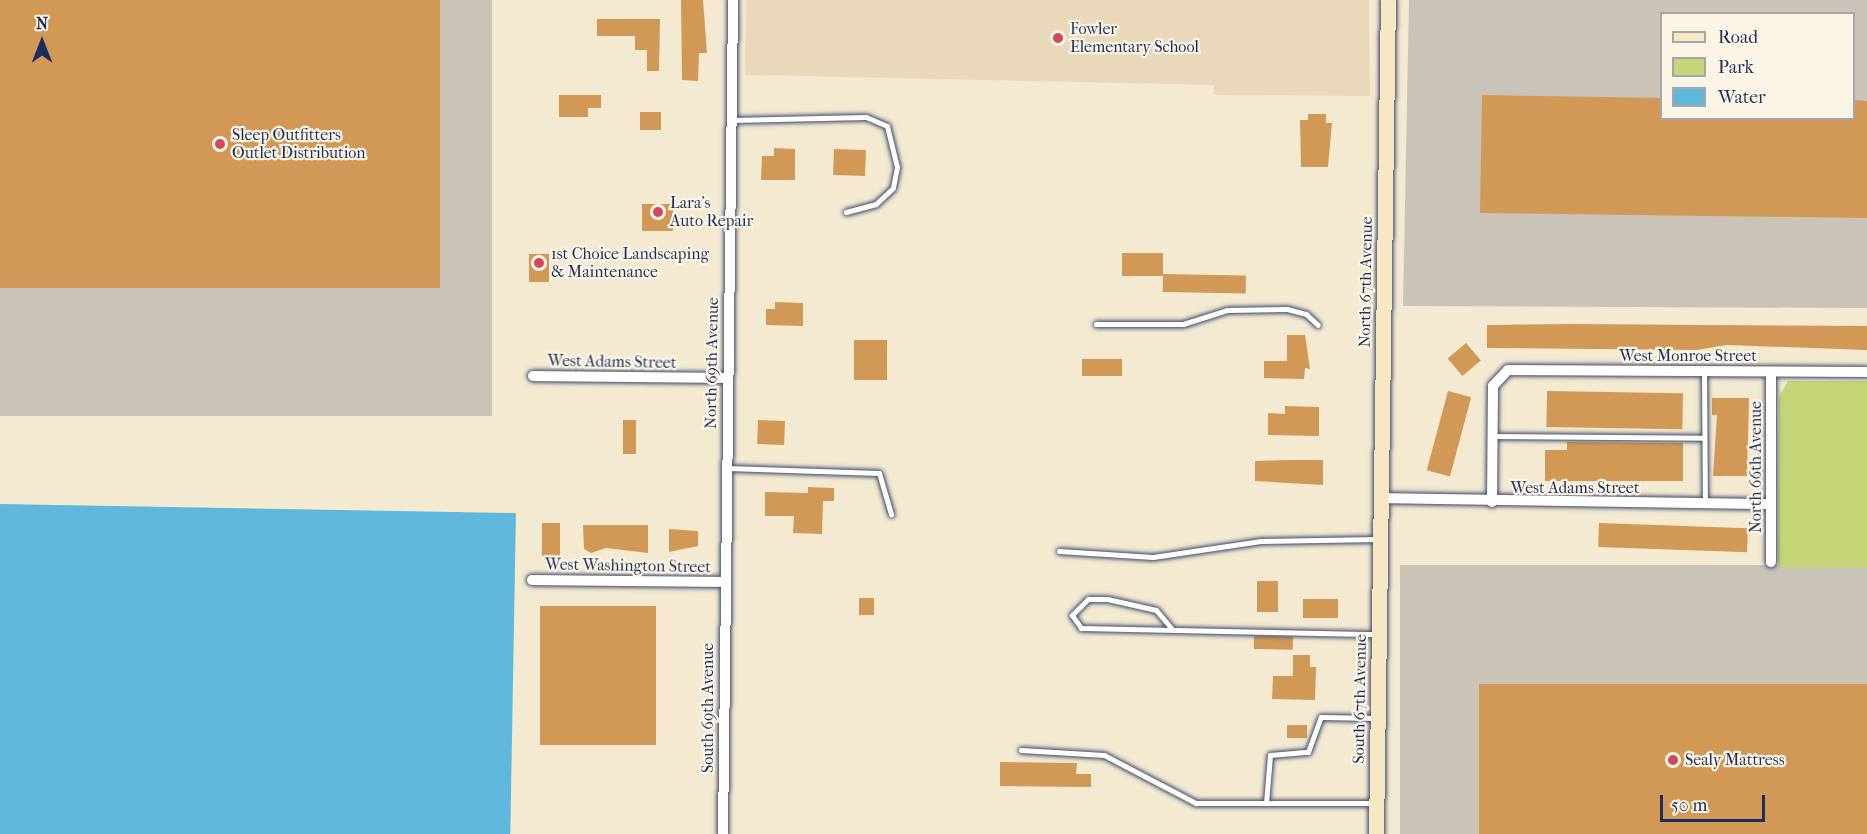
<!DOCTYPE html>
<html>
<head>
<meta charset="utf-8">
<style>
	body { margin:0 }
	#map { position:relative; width:1867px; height:834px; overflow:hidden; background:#f4ead2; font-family:"IM FELL French Canon",serif }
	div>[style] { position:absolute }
	.built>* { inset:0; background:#e9d9ba }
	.industrial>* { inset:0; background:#c9c3b8; transform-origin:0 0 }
	.green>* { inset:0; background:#c6d577 }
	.water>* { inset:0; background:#5fb7dc; transform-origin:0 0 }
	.building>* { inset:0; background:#d29956; transform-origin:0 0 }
	.roads { filter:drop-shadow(0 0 2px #3c4b6f) drop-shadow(0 0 2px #3c4b6f) }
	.service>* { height:5px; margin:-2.5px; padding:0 2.5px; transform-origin:2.5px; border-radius:2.5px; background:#fff }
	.minor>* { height:10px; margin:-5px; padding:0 5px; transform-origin:5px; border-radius:5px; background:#fff }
	.secondary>* { height:15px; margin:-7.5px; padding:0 7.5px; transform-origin:7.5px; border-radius:7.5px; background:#f7e8c3 }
	.dots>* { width:16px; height:16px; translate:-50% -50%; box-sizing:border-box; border:3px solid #fcf5e5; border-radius:50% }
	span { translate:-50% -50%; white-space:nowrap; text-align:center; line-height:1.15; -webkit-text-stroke:4.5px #fcf5e5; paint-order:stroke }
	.poi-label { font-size:16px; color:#1b2f5e }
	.left { translate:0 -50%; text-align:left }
	.street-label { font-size:16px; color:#1b2f5e }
	.legend { position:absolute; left:1660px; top:12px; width:195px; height:108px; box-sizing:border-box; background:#fcf5e5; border:2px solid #a2a6af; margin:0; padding:8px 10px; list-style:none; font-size:18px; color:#1b2f5e }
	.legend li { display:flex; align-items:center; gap:12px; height:30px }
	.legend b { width:30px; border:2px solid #a2a6af }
	.north { position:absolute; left:12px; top:12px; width:60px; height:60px; -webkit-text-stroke:4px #fcf5e5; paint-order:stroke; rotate:0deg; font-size:16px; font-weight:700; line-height:24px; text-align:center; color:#1b2f5e }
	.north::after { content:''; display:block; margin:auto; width:21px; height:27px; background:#1b2f5e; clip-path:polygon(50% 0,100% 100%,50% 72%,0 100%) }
	.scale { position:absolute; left:1660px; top:795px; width:105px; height:27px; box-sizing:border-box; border:3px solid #1b2f5e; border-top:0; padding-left:8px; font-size:18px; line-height:21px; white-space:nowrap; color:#1b2f5e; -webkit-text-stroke:4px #fcf5e5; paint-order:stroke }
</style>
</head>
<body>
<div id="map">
	<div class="built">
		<i style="clip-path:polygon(746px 0,1369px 0,1370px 96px,1214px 95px,1214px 85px,745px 75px)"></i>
	</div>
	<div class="industrial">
		<i style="left:0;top:0;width:492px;height:416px"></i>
		<i style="clip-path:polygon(evenodd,1409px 0,1867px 0,1867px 308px,1403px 306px,1409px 0,1662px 14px,1854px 14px,1854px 118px,1662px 118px,1662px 14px)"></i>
		<i style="left:1400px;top:565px;width:467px;height:269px"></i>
	</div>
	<div class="green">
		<i style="clip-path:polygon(1788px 381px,1867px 381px,1867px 568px,1778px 567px,1779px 396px)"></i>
	</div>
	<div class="water">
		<i style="left:0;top:504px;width:516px;height:330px;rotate:1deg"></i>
	</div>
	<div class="building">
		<i style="left:0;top:0;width:440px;height:288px"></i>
		<i style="clip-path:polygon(681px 0,703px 0,707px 53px,699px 53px,698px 81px,682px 80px)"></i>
		<i style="clip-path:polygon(597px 19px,660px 19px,659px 71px,647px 71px,647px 50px,635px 50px,635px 36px,597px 36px)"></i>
		<i style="clip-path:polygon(559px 95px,601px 95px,601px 108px,588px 108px,588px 117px,559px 117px)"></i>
		<i style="clip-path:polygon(1482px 95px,1662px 98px,1662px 118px,1854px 118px,1854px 100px,1867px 101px,1867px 218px,1480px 213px)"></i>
		<i style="left:640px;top:112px;width:21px;height:18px"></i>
		<i style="clip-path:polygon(1308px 114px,1326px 114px,1326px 123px,1332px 123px,1328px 167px,1301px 167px,1300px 120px,1308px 120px)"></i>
		<i style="clip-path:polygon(774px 148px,795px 149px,795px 180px,761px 180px,762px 156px,774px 156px)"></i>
		<i style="left:834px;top:149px;width:32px;height:26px;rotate:2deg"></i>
		<i style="left:642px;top:204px;width:31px;height:27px"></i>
		<i style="left:1122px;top:253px;width:41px;height:23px"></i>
		<i style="left:529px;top:254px;width:20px;height:28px"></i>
		<i style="left:1163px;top:274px;width:83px;height:18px;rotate:1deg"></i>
		<i style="clip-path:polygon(775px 302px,803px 303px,803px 326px,766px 325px,766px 309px,775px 309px)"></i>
		<i style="clip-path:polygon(1572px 324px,1867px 326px,1867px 350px,1726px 345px,1697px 350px,1487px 348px,1487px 325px)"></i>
		<i style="clip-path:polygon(1287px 335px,1305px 335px,1310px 369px,1305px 368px,1304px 379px,1264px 378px,1264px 361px,1287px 361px)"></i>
		<i style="left:887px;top:340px;width:40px;height:33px;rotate:90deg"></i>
		<i style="left:1466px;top:343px;width:23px;height:24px;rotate:50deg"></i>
		<i style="left:1082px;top:359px;width:40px;height:17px"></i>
		<i style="left:1448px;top:391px;width:24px;height:82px;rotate:15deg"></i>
		<i style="left:1547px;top:391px;width:136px;height:36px;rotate:1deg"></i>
		<i style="clip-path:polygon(1712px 398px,1749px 398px,1747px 476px,1713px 476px,1717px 415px,1712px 415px)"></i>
		<i style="clip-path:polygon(1285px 406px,1319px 407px,1319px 436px,1268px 435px,1268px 413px,1285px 414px)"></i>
		<i style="left:623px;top:420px;width:13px;height:34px"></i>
		<i style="left:758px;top:420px;width:27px;height:24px;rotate:2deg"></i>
		<i style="clip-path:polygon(1567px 442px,1683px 443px,1683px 481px,1545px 481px,1545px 450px,1567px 450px)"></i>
		<i style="clip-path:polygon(1294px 460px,1323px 460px,1323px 485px,1255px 481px,1255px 461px)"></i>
		<i style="clip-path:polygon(808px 487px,834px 488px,834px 501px,823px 501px,822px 534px,793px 533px,794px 516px,765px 516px,765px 492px,808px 493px)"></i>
		<i style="left:542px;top:523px;width:18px;height:33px"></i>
		<i style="left:1599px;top:523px;width:149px;height:24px;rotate:2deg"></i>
		<i style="clip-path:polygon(583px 525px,648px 525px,648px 553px,606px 548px,591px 553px,584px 549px)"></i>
		<i style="clip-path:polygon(669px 529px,698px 531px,698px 546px,669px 552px)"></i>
		<i style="left:1257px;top:581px;width:21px;height:31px"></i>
		<i style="left:859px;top:598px;width:15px;height:17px"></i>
		<i style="left:1303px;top:599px;width:35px;height:19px"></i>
		<i style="left:540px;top:606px;width:116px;height:139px"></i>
		<i style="left:1254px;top:636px;width:39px;height:13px;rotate:1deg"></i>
		<i style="clip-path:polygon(1293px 655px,1310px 655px,1310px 667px,1316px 667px,1315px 700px,1272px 699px,1273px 676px,1293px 676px)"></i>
		<i style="left:1479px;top:684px;width:388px;height:150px"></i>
		<i style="left:1287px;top:725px;width:20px;height:13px"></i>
		<i style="clip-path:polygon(1000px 762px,1077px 763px,1076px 774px,1091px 774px,1091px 787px,1000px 786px)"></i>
	</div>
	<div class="roads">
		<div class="service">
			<i style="left:732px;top:120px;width:134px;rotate:-1.3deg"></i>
			<i style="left:866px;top:117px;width:23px;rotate:23deg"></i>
			<i style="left:887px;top:126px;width:42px;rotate:76.3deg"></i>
			<i style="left:897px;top:167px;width:21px;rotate:101deg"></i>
			<i style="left:893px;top:188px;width:23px;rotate:137deg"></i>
			<i style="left:876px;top:204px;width:31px;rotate:165deg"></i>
			<i style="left:1096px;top:324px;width:87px"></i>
			<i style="left:1183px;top:324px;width:46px;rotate:-17.7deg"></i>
			<i style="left:1227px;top:310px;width:60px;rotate:-1deg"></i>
			<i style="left:1287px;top:309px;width:20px;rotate:15deg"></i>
			<i style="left:1306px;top:314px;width:16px;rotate:43deg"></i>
			<i style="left:1704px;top:371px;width:132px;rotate:89.6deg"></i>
			<i style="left:1493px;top:436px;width:211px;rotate:0.5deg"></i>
			<i style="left:727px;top:468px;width:152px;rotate:1.9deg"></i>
			<i style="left:879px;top:473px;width:43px;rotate:73.7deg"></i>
			<i style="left:1059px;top:551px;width:94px;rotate:3.7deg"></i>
			<i style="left:1153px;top:557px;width:109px;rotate:-8.4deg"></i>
			<i style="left:1261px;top:541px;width:118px;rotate:-1deg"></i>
			<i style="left:1172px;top:629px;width:25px;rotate:-130deg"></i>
			<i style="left:1156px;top:610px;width:50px;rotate:-167.3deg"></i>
			<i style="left:1107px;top:599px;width:19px;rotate:180deg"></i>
			<i style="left:1088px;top:599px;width:23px;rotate:135deg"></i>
			<i style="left:1072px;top:615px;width:16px;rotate:55deg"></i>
			<i style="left:1081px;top:628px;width:296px;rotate:1.2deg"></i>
			<i style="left:1021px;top:750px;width:83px;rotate:3.4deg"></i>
			<i style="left:1104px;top:755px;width:104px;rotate:27.6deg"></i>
			<i style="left:1196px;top:803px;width:179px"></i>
			<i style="left:1266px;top:803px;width:48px;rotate:-85.2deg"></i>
			<i style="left:1270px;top:755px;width:38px;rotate:-5deg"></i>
			<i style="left:1308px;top:752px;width:37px;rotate:-70deg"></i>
			<i style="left:1321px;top:717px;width:55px;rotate:1deg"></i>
		</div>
		<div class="minor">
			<i style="left:533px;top:376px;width:194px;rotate:0.6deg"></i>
			<i style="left:1380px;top:498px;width:390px;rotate:0.9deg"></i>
			<i style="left:1492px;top:502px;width:116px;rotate:-89.5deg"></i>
			<i style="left:1493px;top:386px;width:22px;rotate:-47deg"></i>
			<i style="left:1508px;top:370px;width:359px;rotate:0.3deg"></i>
			<i style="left:1771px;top:562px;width:190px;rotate:-90deg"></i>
			<i style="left:532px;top:580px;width:192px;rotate:0.6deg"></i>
			<i style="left:723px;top:834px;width:834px;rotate:-89.31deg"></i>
		</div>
		<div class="secondary">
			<i style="left:1376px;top:834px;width:834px;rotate:-89.18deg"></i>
		</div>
	</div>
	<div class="dots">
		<i style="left:1058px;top:38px;background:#d1495b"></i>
		<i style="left:220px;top:144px;background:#d1495b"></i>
		<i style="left:658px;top:212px;background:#d1495b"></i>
		<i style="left:539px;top:263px;background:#d1495b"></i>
		<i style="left:1673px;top:760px;background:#d1495b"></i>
	</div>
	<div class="poi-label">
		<span class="left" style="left:1070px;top:38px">Fowler<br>Elementary School</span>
		<span class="left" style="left:232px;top:144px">Sleep Outfitters<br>Outlet Distribution</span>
		<span class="left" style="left:670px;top:212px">Lara's<br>Auto Repair</span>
		<span class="left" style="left:551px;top:263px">1st Choice Landscaping<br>&amp; Maintenance</span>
		<span class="left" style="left:1685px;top:760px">Sealy Mattress</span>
	</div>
	<div class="street-label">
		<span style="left:1366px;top:282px;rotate:-89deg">North 67th Avenue</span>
		<span style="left:1688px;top:356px">West Monroe Street</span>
		<span style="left:612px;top:362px;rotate:1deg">West Adams Street</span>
		<span style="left:712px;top:363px;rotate:-89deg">North 69th Avenue</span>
		<span style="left:1756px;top:467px;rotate:-90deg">North 66th Avenue</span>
		<span style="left:1575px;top:488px">West Adams Street</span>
		<span style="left:628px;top:566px;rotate:1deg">West Washington Street</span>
		<span style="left:1360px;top:699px;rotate:-89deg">South 67th Avenue</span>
		<span style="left:708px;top:708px;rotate:-90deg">South 69th Avenue</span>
	</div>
	<ul class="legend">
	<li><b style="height:8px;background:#f7e8c3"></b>Road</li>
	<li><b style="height:16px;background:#c6d577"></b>Park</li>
	<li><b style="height:16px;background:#5fb7dc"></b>Water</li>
	</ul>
	<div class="north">N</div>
	<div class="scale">50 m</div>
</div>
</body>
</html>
